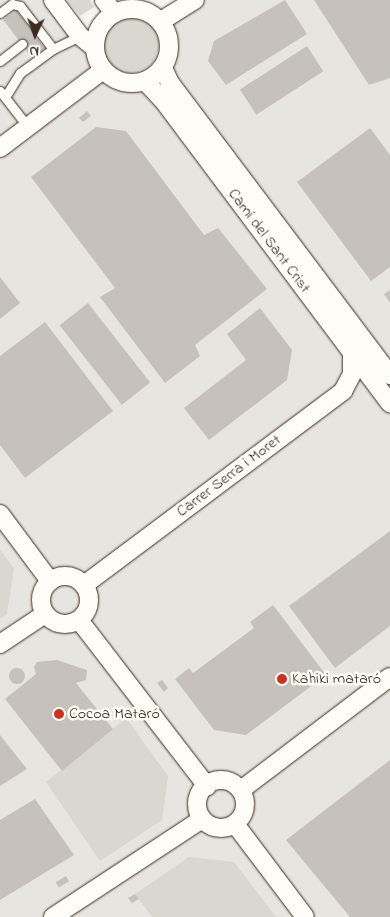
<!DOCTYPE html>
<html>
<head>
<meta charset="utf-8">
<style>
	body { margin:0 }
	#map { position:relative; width:390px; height:917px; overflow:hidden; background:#f5f4ee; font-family:"Indie Flower",sans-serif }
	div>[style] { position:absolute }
	.built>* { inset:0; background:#e7e5df }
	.green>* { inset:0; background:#dad6d0 }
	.round { border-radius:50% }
	.building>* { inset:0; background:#c7c1bb; transform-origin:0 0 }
	.roads { filter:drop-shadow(0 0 1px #3b2a1e) drop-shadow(0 0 1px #3b2a1e) }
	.lane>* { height:9px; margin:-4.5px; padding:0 4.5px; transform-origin:4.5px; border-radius:4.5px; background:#fdfcf7 }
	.street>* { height:18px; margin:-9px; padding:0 9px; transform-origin:9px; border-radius:9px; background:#fdfcf7 }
	.street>.ring { margin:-9px; padding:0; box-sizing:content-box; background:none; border:18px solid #fdfcf7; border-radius:50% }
	.dots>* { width:14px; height:14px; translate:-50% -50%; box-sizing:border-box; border:2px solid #fdfcf7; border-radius:50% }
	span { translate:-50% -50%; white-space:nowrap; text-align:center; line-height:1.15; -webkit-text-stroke:5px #fdfcf7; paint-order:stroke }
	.street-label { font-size:16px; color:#3b2a1e }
	.poi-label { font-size:16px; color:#3b2a1e }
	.left { translate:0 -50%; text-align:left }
	.north { position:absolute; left:10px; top:10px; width:50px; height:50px; -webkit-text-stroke:4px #fdfcf7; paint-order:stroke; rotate:183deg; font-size:14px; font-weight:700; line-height:20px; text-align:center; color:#3b2a1e }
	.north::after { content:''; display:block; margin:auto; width:18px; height:22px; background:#3b2a1e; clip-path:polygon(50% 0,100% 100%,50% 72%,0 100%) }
</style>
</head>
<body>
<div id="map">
	<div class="built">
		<i style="clip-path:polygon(0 0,53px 0,95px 48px,103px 70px,119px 81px,132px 83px,157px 74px,170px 51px,165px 26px,195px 0,390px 0,390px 917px,0 917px)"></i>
	</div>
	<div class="green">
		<i style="clip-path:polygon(67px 0,90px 0,94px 7px,80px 16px)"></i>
		<i class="round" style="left:103px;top:17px;width:56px;height:56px"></i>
		<i style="clip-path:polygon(0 550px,14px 568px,7px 614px,0 619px)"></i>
		<i style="clip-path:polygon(126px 718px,168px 776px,162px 820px,100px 861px,46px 782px)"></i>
		<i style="clip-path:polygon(189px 857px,234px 862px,276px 917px,152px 917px,135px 894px)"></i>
	</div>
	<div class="building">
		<i style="clip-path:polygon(285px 0,307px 34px,226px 85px,208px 61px,214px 41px)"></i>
		<i style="clip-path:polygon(314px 0,390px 0,390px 78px,369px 85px)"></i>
		<i style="left:16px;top:10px;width:48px;height:16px;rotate:53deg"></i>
		<i style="left:307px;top:46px;width:30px;height:80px;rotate:57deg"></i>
		<i style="clip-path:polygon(87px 111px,91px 116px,83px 122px,79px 118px)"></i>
		<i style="clip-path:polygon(96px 127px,126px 131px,204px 235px,218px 228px,267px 289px,195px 345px,200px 356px,165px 383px,100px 297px,115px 288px,31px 177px)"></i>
		<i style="clip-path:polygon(370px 128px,390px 155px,390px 267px,371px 281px,297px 182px)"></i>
		<i style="clip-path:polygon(0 277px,20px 303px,0 319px)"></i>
		<i style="clip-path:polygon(390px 290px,390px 303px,384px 294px)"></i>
		<i style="left:88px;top:303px;width:101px;height:36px;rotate:52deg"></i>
		<i style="clip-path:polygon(260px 308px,292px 350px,287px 380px,209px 440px,184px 408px,246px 360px,227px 334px)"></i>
		<i style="clip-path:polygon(45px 322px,113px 411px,25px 478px,0 445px,0 356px)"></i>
		<i style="clip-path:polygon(390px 531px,390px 626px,335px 668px,289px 606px)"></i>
		<i style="clip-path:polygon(273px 605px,326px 675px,246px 735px,214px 730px,175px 679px,189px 668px,193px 673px,254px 628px,250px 622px)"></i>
		<i style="clip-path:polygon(57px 660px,87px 670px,86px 680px,76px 683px,113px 729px,62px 771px,5px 699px,36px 674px,34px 667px,37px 662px)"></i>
		<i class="round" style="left:9px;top:668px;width:16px;height:16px"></i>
		<i style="clip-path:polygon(162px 680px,168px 688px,164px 692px,157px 683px)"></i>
		<i style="clip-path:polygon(0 735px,27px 769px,0 786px)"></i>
		<i style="clip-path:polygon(390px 760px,390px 917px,350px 917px,286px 840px)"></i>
		<i style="clip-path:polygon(35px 799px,74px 855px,0 900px,0 820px)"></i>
		<i style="left:66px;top:876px;width:6px;height:12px;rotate:59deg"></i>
		<i style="clip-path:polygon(135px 894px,139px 899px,132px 903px,128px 898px)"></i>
	</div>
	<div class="roads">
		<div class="lane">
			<i style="left:0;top:13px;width:15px;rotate:-37deg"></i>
			<i style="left:12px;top:4px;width:8px;rotate:14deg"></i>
			<i style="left:20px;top:6px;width:54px;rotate:52.5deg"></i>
			<i style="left:53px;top:49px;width:30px;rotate:-26deg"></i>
			<i style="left:0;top:61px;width:28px;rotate:-38deg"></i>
			<i style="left:0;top:91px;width:46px;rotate:52.1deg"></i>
			<i style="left:5px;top:97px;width:28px;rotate:-58deg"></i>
			<i style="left:20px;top:73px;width:41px;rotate:-36deg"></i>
		</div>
		<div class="street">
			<i style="left:53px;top:0;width:45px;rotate:53.1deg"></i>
			<i style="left:80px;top:36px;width:19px;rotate:39deg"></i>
			<i style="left:104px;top:0;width:16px;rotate:52deg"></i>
			<i class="ring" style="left:95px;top:9px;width:56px;height:56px"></i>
			<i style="left:161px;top:21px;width:40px;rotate:-32deg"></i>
			<i style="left:163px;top:68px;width:17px;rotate:65deg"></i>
			<i style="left:170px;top:83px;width:366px;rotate:53deg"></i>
			<i style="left:145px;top:81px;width:26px;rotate:47deg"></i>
			<i style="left:163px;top:100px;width:379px;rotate:53.2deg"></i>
			<i style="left:0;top:148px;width:129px;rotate:-37.1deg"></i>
			<i style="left:0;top:514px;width:84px;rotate:53.3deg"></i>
			<i class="ring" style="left:41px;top:576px;width:30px;height:30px"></i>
			<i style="left:84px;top:585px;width:324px;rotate:-36.8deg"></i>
			<i style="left:343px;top:391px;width:19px;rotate:-62deg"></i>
			<i style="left:352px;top:374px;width:20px;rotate:-90deg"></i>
			<i style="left:79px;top:620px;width:210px;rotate:52.4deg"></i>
			<i style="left:0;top:644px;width:54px;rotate:-33.7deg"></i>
			<i class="ring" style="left:197px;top:780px;width:30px;height:30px"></i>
			<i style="left:241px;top:790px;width:187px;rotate:-37.2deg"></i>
			<i style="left:235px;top:824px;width:116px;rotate:53deg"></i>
			<i style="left:53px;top:917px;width:178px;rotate:-33.3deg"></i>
		</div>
	</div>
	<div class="dots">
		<i style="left:282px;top:679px;background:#c8321e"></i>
		<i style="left:59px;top:714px;background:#c8321e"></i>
	</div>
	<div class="street-label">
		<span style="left:269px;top:241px;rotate:53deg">Camí del Sant Crist</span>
		<span style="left:229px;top:476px;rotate:-37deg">Carrer Serra i Moret</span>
	</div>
	<div class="poi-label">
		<span class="left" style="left:292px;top:679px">Kahiki mataró</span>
		<span class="left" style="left:69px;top:714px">Cocoa Mataró</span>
	</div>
	<div class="north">N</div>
</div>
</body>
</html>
